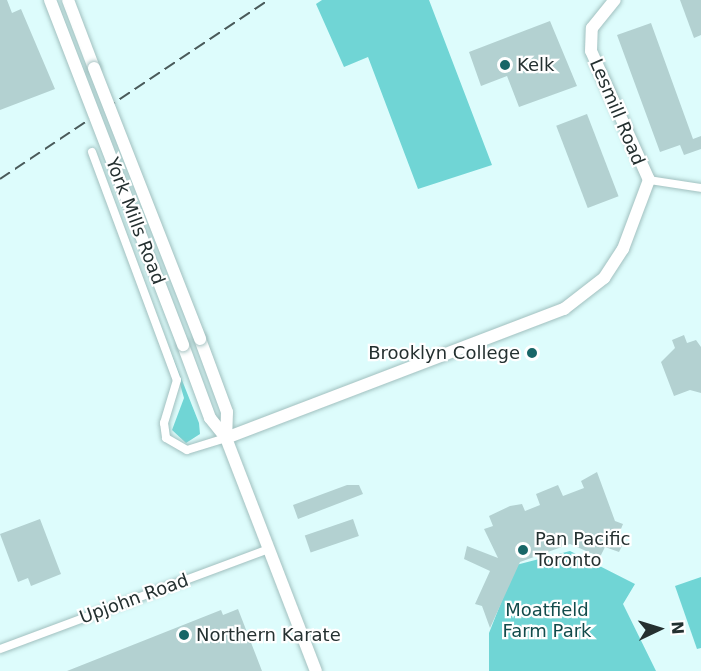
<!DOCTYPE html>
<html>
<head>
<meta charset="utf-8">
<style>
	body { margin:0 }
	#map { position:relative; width:701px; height:671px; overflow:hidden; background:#ddfcfc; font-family:"DejaVu Sans",sans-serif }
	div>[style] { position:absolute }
	.green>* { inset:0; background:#70d5d5 }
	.building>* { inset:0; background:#b3d1d1; transform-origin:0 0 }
	.roads { filter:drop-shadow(0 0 2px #a1c0bf) drop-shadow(0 0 2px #a1c0bf) }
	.street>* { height:8px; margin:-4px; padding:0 4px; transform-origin:4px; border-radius:4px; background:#fff }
	.secondary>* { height:12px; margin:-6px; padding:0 6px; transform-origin:6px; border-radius:6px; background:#fff }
	.rail>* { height:2px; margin-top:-1px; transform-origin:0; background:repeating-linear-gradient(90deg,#4a5a5a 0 12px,transparent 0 18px) }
	.bridges { filter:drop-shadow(0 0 2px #a1c0bf) drop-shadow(0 0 2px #a1c0bf) }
	.secondary-bridge>* { height:12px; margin:-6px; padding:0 6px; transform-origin:6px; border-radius:6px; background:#fff }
	.dots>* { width:16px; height:16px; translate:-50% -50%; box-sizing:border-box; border:3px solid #fff; border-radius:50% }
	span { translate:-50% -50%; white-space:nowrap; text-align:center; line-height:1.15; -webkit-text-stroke:4.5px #fff; paint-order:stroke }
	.poi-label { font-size:18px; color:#243030 }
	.left { translate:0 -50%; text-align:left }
	.right { translate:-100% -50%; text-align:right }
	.street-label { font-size:18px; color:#243030 }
	.park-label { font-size:18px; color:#124c4c }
	.north { position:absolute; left:629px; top:599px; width:60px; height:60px; -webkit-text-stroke:4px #fff; paint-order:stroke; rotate:86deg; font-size:16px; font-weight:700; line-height:24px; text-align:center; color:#243030 }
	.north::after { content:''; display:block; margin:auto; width:21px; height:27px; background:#243030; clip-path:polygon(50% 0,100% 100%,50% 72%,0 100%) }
</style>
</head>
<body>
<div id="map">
	<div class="green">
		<i style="clip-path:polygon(322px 0,429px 0,492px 165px,418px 189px,368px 57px,344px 67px,316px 4px)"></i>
		<i style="clip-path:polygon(170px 350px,199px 423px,200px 434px,186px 443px,172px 430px,184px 398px)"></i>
		<i style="clip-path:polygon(570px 551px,635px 584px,623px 604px,656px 671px,489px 671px,489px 633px,516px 565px)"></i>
		<i style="clip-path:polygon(701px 577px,701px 648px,697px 649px,675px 586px)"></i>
	</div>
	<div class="building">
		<i style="clip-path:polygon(0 0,7px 0,12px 13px,21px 9px,55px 89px,0 110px)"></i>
		<i style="clip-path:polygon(680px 0,701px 0,701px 35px,694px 38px)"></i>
		<i style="clip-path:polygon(550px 21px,577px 86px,519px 107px,507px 76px,481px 86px,469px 52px)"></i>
		<i style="clip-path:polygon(651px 23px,693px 139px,701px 136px,701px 149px,684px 155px,680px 145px,660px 152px,617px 35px)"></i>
		<i style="left:587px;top:114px;width:88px;height:33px;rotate:69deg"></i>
		<i style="clip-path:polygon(684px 335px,687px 343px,696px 340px,701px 347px,701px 393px,690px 390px,674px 396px,661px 362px,675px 348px,672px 340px)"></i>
		<i style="clip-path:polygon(597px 472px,615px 521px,623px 524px,616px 541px,623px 544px,619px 552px,605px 547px,600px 557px,570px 544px,520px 562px,490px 628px,482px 606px,475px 604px,490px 571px,464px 559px,467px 546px,498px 558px,484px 529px,493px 526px,489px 516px,510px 506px,522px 504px,525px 511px,540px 505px,536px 494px,558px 485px,563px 496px,584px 488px,581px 481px)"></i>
		<i style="clip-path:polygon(347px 485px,359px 485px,363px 494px,298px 519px,293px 505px)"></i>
		<i style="clip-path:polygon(40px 519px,61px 574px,31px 586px,28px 578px,18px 582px,0 534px)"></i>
		<i style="left:353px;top:519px;width:18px;height:51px;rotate:71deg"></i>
		<i style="clip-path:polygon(238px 609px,262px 671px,67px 671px,221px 610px,223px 615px)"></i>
	</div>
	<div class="roads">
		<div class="street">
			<i style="left:92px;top:152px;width:243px;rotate:69.6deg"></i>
			<i style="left:177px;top:380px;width:45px;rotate:106.8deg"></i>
			<i style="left:164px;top:423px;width:15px;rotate:82deg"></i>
			<i style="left:166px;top:438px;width:24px;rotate:30deg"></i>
			<i style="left:187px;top:450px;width:41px;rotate:-17.1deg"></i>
			<i style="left:649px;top:180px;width:53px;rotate:8.7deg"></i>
			<i style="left:0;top:649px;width:287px;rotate:-20.4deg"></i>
		</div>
		<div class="secondary">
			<i style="left:68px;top:0;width:73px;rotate:69.1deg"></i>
			<i style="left:200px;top:339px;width:78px;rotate:69.7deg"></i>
			<i style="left:227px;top:412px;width:26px;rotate:92deg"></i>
			<i style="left:183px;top:345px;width:78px;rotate:69.7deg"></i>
			<i style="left:210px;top:418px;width:26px;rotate:51deg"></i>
			<i style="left:226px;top:438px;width:250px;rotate:68.9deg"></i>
			<i style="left:226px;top:438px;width:362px;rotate:-20.9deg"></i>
			<i style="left:564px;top:309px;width:51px;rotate:-37.8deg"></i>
			<i style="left:604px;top:278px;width:35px;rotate:-57deg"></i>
			<i style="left:623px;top:249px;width:74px;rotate:-69.4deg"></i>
			<i style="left:649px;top:180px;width:141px;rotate:-114.2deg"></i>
			<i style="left:591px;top:51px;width:23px;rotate:-88deg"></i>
			<i style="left:592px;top:28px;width:36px;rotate:-51deg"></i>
		</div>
	</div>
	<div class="rail">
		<i style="left:0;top:179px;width:322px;rotate:-33.7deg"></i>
	</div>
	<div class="bridges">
		<div class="secondary-bridge">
			<i style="left:50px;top:0;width:370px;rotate:68.9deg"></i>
			<i style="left:94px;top:68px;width:291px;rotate:68.6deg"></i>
		</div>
	</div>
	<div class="dots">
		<i style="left:505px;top:65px;background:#186667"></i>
		<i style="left:532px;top:353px;background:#186667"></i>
		<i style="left:523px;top:550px;background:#186667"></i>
		<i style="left:184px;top:635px;background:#186667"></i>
	</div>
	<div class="poi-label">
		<span class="left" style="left:517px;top:65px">Kelk</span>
		<span class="right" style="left:520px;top:353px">Brooklyn College</span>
		<span class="left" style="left:535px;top:550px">Pan Pacific<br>Toronto</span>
		<span class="left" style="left:196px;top:635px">Northern Karate</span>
	</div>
	<div class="street-label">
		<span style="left:617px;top:112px;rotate:67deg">Lesmill Road</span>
		<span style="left:135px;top:221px;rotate:69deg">York Mills Road</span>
		<span style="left:134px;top:599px;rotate:-20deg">Upjohn Road</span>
	</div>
	<div class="park-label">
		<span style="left:547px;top:621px">Moatfield<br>Farm Park</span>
	</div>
	<div class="north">N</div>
</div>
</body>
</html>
